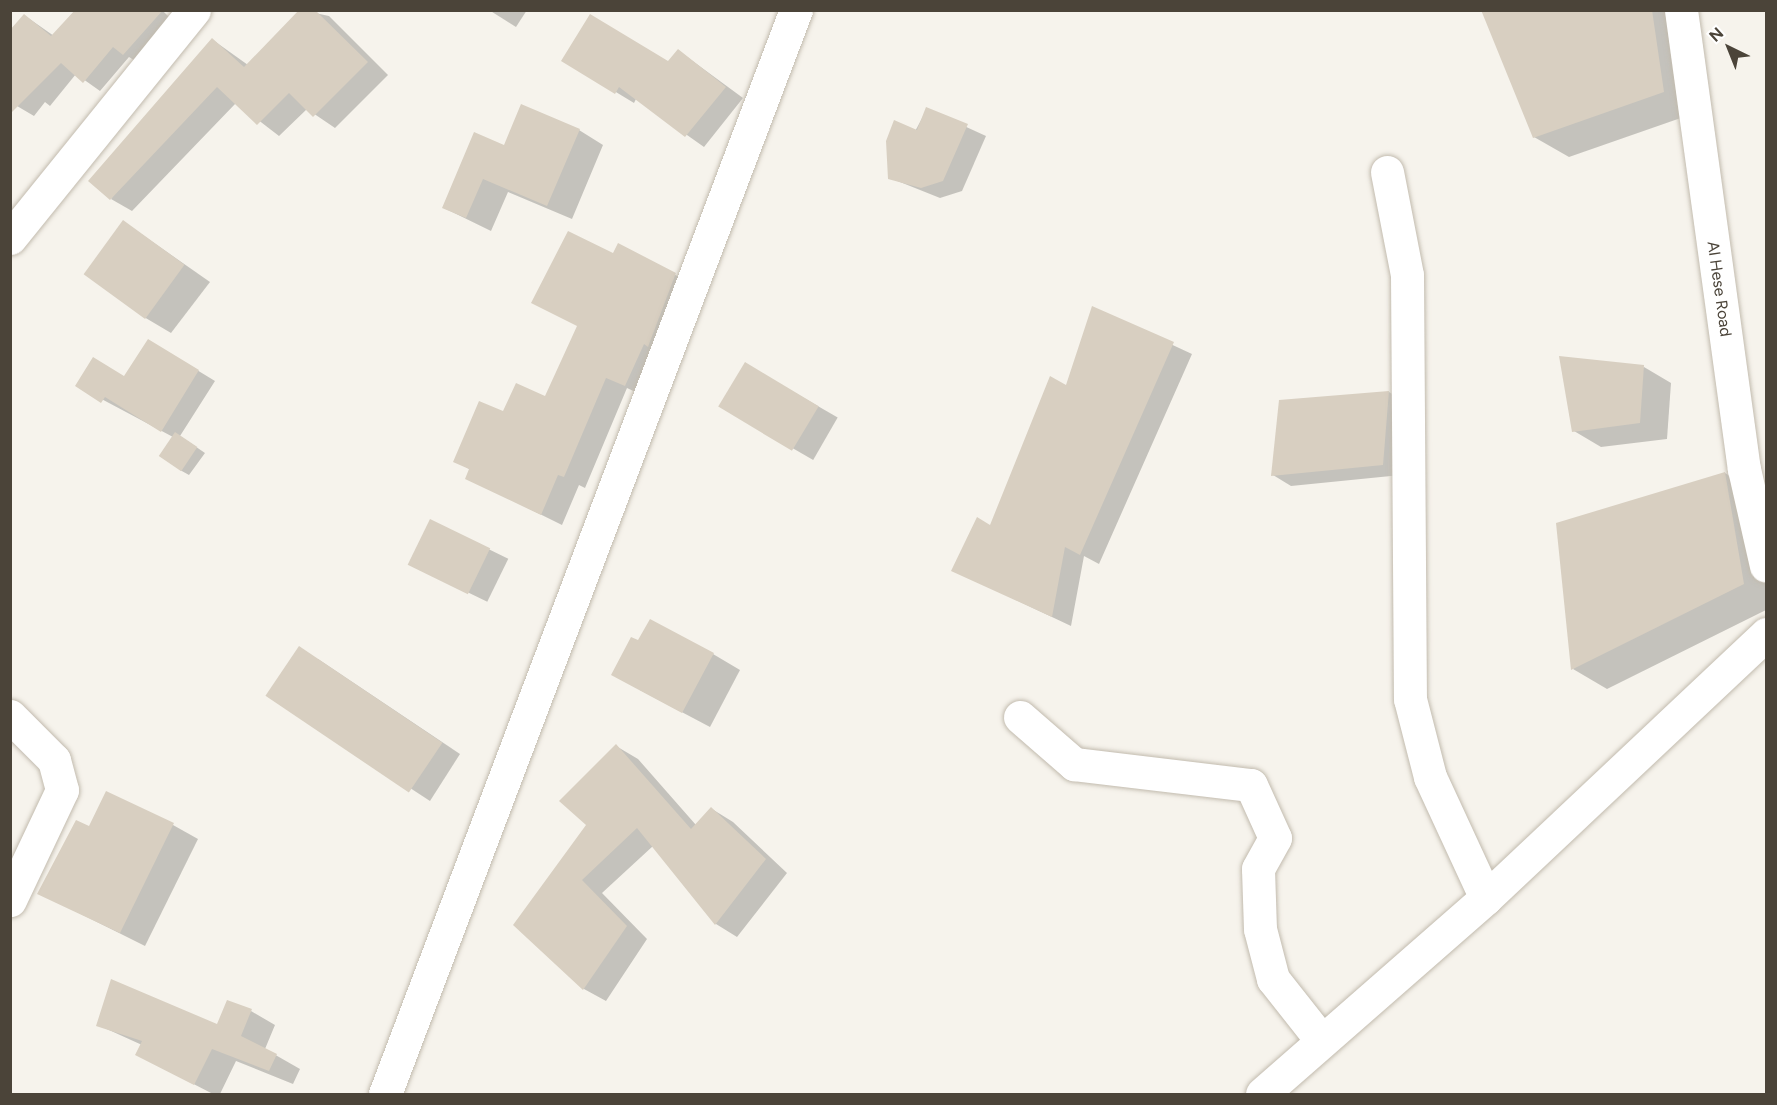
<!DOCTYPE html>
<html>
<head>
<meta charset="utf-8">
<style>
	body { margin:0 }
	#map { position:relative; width:1777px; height:1105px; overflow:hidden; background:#f6f3ec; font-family:Figtree,sans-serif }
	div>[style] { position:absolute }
	.shadow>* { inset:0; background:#0003; transform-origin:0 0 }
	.building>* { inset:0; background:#d8cfc1; transform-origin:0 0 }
	.roads { filter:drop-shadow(0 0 2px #c2bbae) drop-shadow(0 0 2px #c2bbae) }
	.minor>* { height:33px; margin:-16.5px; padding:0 16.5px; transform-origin:16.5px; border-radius:16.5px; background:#fff }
	.tertiary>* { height:33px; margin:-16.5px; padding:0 16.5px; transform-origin:16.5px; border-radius:16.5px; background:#fff }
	span { translate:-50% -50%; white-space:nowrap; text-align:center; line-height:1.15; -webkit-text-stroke:4.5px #fff; paint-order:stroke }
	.street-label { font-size:16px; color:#4b4439 }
	.frame { position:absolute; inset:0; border:12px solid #4b4439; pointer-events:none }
	.north { position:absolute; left:1699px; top:18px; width:60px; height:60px; -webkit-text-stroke:4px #fff; paint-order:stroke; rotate:317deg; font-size:16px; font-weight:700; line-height:24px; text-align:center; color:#4b4439 }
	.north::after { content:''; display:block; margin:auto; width:21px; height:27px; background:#4b4439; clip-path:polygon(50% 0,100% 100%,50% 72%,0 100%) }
</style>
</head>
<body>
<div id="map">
	<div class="shadow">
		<i style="clip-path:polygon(162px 10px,176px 24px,140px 64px,129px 57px,100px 91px,76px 74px,50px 106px,45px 102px,34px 116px,17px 106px,24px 15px,54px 36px)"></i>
		<i style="clip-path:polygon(301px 10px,329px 16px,388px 75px,335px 128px,307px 109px,279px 136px,236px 103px,132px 211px,111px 199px,213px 40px,248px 65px)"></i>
		<i style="clip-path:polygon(489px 10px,527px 10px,516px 27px)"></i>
		<i style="clip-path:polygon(1483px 10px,1684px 10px,1698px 112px,1569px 157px,1534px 137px)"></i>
		<i style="clip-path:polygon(679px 51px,743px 98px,704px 147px,636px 99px,634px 103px,563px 60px,669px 63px)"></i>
		<i style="clip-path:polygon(927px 109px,986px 136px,962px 191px,940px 198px,890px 178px)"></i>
		<i style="clip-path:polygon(579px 130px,603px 145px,572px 219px,508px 192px,491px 231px,444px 208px,505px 147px)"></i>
		<i style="clip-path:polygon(124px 222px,210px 282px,171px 333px,144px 317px)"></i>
		<i style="clip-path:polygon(619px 245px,696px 286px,646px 397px,627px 388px,585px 488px,579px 485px,562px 525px,467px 478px,471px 470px,455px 461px,504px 413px,546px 398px)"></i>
		<i style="clip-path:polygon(1093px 308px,1192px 354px,1099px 564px,1084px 556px,1071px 626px,953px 570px,991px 527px,1066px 387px)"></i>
		<i style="clip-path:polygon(164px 350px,215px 381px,180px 436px,205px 453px,189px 475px,180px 470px,173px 437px,77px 386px,125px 378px)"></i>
		<i style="left:745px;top:364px;width:107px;height:49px;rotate:30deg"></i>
		<i style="clip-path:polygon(1644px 367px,1671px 383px,1667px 439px,1601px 447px,1574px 431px)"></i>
		<i style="clip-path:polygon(1389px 392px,1407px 403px,1401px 475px,1291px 486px,1273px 475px)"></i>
		<i style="clip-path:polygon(1725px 473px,1760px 494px,1766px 533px,1766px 610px,1607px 689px,1573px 669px)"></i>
		<i style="left:431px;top:521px;width:86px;height:48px;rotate:26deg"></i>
		<i style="clip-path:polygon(713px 654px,740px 670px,710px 727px,640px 690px)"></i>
		<i style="clip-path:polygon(318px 659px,460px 754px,430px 801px,269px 696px)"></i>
		<i style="clip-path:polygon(616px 746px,638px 759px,696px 825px,712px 809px,733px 822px,787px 873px,737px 937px,716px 924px,653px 846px,602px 893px,647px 939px,606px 1001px,584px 989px,515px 925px,588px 825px)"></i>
		<i style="clip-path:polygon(173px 825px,198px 839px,145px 946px,39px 893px,89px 828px)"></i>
		<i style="clip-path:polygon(251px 1011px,275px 1025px,265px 1049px,300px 1069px,293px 1084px,236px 1061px,220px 1094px,213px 1094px,137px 1055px,142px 1045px,98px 1025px,218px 1026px)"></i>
	</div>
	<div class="building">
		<i style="clip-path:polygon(75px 10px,163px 10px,123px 55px,113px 47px,83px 83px,61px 63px,10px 114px,10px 30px,24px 14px,51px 36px)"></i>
		<i style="clip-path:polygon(299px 10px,315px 10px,368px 62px,313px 117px,289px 93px,257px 125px,217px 87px,110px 200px,88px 181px,212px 38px,244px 67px)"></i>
		<i style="clip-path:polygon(1481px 10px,1652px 10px,1664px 92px,1533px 138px)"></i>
		<i style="clip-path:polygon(590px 14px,668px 61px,678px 49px,726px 87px,685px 137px,619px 87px,615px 94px,561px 61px)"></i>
		<i style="clip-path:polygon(521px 104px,580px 129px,547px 206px,483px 179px,466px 218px,442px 208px,474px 132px,504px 145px)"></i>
		<i style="clip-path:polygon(926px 107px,968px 124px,943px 181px,921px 188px,888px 179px,886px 141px,894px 120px,917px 130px)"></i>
		<i style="left:123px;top:220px;width:76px;height:67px;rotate:36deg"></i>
		<i style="clip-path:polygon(568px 231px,613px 253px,618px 243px,676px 273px,648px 347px,644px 344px,625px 386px,606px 378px,564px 477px,558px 475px,541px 515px,465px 479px,469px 469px,453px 462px,479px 401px,503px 411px,516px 383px,545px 396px,577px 326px,531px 303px)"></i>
		<i style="clip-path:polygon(1092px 306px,1174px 342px,1080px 555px,1065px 547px,1052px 617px,951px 571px,977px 517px,990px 525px,1050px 376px,1066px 385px)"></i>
		<i style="clip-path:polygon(148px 339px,199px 370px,161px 432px,105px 397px,101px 403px,75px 386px,93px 357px,124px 376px)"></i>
		<i style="clip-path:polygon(1559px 356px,1644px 365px,1640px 423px,1572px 432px)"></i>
		<i style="left:745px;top:362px;width:86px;height:52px;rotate:31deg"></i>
		<i style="clip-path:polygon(1389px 391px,1383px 465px,1271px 476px,1279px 400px)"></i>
		<i style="left:175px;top:432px;width:27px;height:29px;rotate:34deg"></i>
		<i style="clip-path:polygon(1725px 472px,1744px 584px,1571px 670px,1556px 523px)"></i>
		<i style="left:430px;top:519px;width:67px;height:51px;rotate:26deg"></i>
		<i style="clip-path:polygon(650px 619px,714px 653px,682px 713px,611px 675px,631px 637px,638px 640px)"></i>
		<i style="left:299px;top:646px;width:173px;height:60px;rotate:34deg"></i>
		<i style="clip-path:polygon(616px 744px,691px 829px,711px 807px,766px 859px,715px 925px,637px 828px,582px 880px,627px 926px,583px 990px,513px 925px,586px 825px,559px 801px)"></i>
		<i style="clip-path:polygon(106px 791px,174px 823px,120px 933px,37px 894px,76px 820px,89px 826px)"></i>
		<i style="clip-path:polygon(111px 979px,217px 1024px,227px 1000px,252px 1009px,241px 1036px,277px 1054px,269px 1071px,212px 1049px,194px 1085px,135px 1055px,142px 1041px,96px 1026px)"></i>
	</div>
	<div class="roads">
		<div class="minor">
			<i style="left:1387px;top:172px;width:105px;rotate:79deg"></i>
			<i style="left:1407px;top:275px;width:424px;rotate:89.6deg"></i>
			<i style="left:1410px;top:699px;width:81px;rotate:75.6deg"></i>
			<i style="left:1430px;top:777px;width:133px;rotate:65.2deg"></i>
			<i style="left:10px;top:238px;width:293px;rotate:-51.1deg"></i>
			<i style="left:10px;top:716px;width:62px;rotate:45deg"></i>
			<i style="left:54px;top:760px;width:31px;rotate:75deg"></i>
			<i style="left:62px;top:790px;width:122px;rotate:115.3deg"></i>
			<i style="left:1020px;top:717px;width:72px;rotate:41deg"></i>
			<i style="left:1074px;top:764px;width:178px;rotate:6.8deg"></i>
			<i style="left:1251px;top:785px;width:58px;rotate:65.6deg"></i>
			<i style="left:1275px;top:838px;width:35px;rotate:119deg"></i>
			<i style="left:1258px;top:869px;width:60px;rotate:88.1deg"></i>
			<i style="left:1260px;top:929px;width:52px;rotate:75.4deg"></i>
			<i style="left:1273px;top:979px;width:79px;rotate:51.7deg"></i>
			<i style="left:385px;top:1094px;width:1159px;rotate:-69.24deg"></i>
			<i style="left:1262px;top:1094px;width:298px;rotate:-41.2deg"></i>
			<i style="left:1486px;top:898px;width:385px;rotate:-43.3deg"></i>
		</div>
		<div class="tertiary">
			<i style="left:1681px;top:10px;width:463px;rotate:82.2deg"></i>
			<i style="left:1744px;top:469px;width:99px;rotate:77.2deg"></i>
		</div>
	</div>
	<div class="street-label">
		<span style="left:1719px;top:289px;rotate:82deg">Al Hese Road</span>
	</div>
	<div class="frame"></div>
	<div class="north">N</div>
</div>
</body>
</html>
